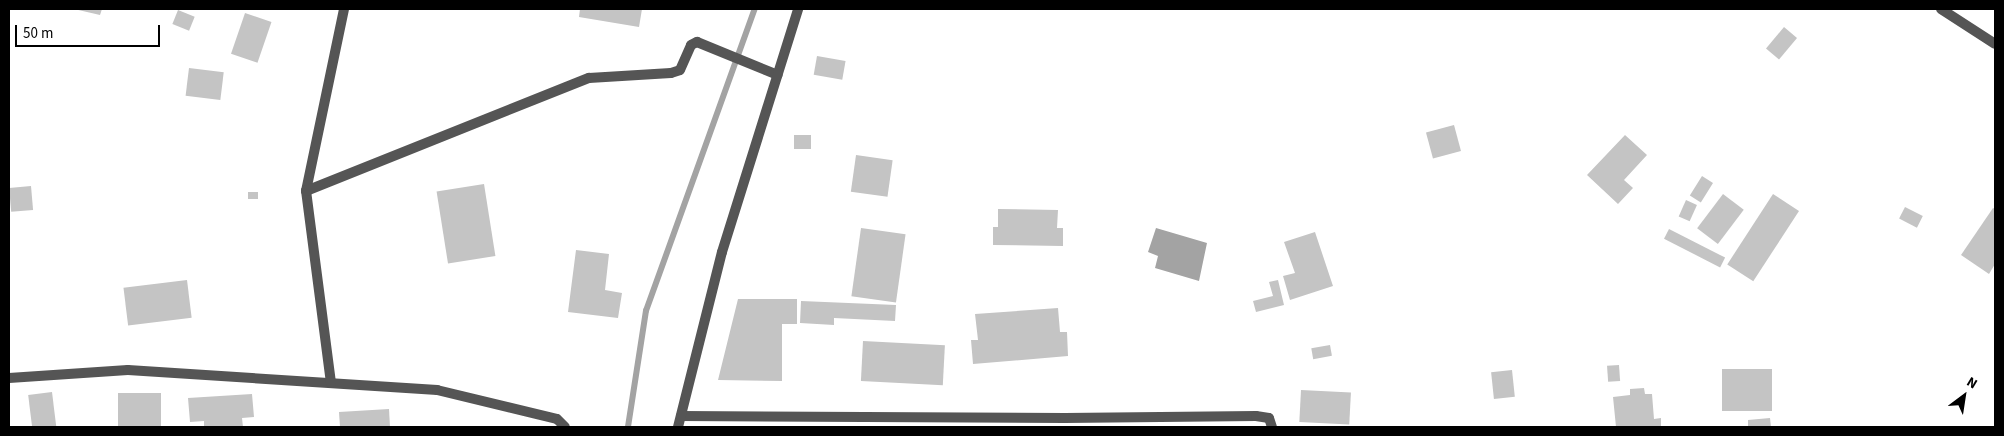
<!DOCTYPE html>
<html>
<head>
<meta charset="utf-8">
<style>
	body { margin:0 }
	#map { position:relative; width:2004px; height:436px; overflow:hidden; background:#fff; font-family:"Source Sans 3",sans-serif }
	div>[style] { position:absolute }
	.water>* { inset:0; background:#a3a3a3 }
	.stream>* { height:5.5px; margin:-2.75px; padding:0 2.75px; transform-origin:2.75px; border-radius:2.75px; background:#a3a3a3 }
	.building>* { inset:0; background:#c4c4c4; transform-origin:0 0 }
	.minor>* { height:10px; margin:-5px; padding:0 5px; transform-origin:5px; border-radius:5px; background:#555 }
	span { translate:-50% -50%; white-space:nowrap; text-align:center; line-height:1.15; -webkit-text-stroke:4.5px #fff; paint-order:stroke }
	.frame { position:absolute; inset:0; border:10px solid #000; pointer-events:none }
	.north { position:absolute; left:1939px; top:371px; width:50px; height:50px; -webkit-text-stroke:4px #fff; paint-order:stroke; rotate:31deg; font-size:14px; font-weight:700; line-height:20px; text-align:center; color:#000 }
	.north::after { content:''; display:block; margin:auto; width:18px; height:22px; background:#000; clip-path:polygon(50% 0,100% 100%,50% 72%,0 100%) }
	.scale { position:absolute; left:15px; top:25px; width:145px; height:22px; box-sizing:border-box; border:2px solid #000; border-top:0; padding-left:6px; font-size:15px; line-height:18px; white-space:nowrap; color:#000; -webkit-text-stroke:4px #fff; paint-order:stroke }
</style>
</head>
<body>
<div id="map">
	<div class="water">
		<i style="clip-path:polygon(1156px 228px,1207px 243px,1199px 281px,1155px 268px,1158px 256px,1148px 252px)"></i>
	</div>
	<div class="stream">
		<i style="left:628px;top:427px;width:117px;rotate:-81.2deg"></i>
		<i style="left:646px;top:311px;width:321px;rotate:-70.2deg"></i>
	</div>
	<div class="building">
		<i style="clip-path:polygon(74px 9px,102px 9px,100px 15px)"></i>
		<i style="clip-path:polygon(580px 9px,642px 9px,639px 27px,579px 17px)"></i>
		<i style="left:178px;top:10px;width:18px;height:15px;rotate:22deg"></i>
		<i style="left:245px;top:13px;width:28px;height:43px;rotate:19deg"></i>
		<i style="left:1784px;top:27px;width:17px;height:28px;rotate:40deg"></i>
		<i style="left:817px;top:56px;width:29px;height:19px;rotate:10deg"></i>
		<i style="left:189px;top:68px;width:35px;height:28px;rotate:7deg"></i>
		<i style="left:1454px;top:125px;width:27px;height:29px;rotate:75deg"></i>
		<i style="left:794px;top:135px;width:17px;height:14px"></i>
		<i style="clip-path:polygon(1625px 135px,1647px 155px,1624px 180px,1633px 188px,1618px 204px,1587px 175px)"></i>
		<i style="left:856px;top:155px;width:37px;height:37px;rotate:8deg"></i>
		<i style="left:1702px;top:176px;width:13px;height:23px;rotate:32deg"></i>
		<i style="left:484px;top:184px;width:73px;height:48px;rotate:81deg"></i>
		<i style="left:31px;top:186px;width:24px;height:22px;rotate:85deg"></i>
		<i style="left:248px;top:192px;width:10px;height:7px"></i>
		<i style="left:1723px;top:194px;width:26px;height:43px;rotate:37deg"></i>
		<i style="left:1773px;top:194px;width:31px;height:84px;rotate:33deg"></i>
		<i style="left:1686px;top:200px;width:12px;height:18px;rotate:24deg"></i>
		<i style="left:1905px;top:207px;width:20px;height:13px;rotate:27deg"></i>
		<i style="clip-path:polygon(1993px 208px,1995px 209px,1995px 264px,1989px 274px,1961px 255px)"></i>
		<i style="clip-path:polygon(998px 209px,1058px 210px,1057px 228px,1063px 228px,1063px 246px,993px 245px,993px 227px,998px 227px)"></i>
		<i style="left:861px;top:228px;width:45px;height:69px;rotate:8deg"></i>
		<i style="left:1669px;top:229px;width:63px;height:11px;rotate:27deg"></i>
		<i style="clip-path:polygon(1315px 232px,1333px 286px,1290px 300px,1283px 276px,1295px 273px,1284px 242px)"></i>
		<i style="clip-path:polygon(576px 250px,609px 254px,605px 290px,622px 293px,618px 318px,568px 312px)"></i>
		<i style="left:187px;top:280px;width:38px;height:64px;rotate:83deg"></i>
		<i style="clip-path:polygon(1278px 280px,1284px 305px,1256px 312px,1253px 301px,1273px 296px,1269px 282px)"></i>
		<i style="clip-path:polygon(738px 299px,797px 299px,797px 324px,782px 324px,782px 381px,718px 380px)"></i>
		<i style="clip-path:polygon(801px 301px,896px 305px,895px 321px,834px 318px,834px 325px,800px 323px)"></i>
		<i style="clip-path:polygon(1058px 308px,1060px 332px,1067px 332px,1068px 356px,973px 364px,971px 340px,978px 340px,975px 314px)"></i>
		<i style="left:863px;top:341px;width:82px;height:40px;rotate:3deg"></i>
		<i style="left:1330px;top:345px;width:11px;height:19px;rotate:80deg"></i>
		<i style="left:1619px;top:365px;width:16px;height:12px;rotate:86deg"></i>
		<i style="left:1722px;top:369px;width:50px;height:42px"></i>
		<i style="left:1512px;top:370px;width:27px;height:21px;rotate:84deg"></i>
		<i style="clip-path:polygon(1644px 388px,1645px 394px,1652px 394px,1654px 419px,1661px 418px,1661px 427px,1616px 427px,1613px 397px,1630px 395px,1630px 389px)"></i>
		<i style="left:1301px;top:390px;width:50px;height:32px;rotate:3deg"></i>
		<i style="left:52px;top:392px;width:35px;height:24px;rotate:83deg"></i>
		<i style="left:118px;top:393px;width:43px;height:34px"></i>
		<i style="clip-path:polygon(252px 394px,254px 417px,242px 418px,243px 427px,204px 427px,204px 421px,190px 422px,188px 398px)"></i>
		<i style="clip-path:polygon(389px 409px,390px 427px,340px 427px,339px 412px)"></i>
		<i style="clip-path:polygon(1770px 418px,1771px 427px,1748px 427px,1748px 420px)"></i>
	</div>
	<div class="minor">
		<i style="left:1941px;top:9px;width:64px;rotate:32.9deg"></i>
		<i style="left:306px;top:191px;width:186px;rotate:-78.2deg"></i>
		<i style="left:9px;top:378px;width:119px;rotate:-3.8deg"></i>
		<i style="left:128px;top:370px;width:310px;rotate:3.7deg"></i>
		<i style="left:437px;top:390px;width:123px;rotate:13.6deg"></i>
		<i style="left:557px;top:419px;width:11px;rotate:45deg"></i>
		<i style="left:331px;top:383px;width:194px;rotate:-97.4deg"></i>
		<i style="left:306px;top:191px;width:305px;rotate:-21.8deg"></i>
		<i style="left:589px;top:78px;width:82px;rotate:-3.5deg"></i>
		<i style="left:671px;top:73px;width:9px;rotate:-18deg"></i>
		<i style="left:680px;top:70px;width:27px;rotate:-66deg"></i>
		<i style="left:691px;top:45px;width:7px;rotate:-27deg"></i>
		<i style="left:697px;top:42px;width:87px;rotate:22.2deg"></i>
		<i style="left:681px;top:416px;width:384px;rotate:0.3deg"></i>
		<i style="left:1065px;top:418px;width:191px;rotate:-0.6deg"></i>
		<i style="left:1256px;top:416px;width:13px;rotate:9deg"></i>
		<i style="left:1269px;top:418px;width:9px;rotate:72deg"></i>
		<i style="left:678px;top:427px;width:180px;rotate:-75.9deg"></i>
		<i style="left:722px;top:252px;width:255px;rotate:-72.6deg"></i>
	</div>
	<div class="frame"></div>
	<div class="north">N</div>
	<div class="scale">50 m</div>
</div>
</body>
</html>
